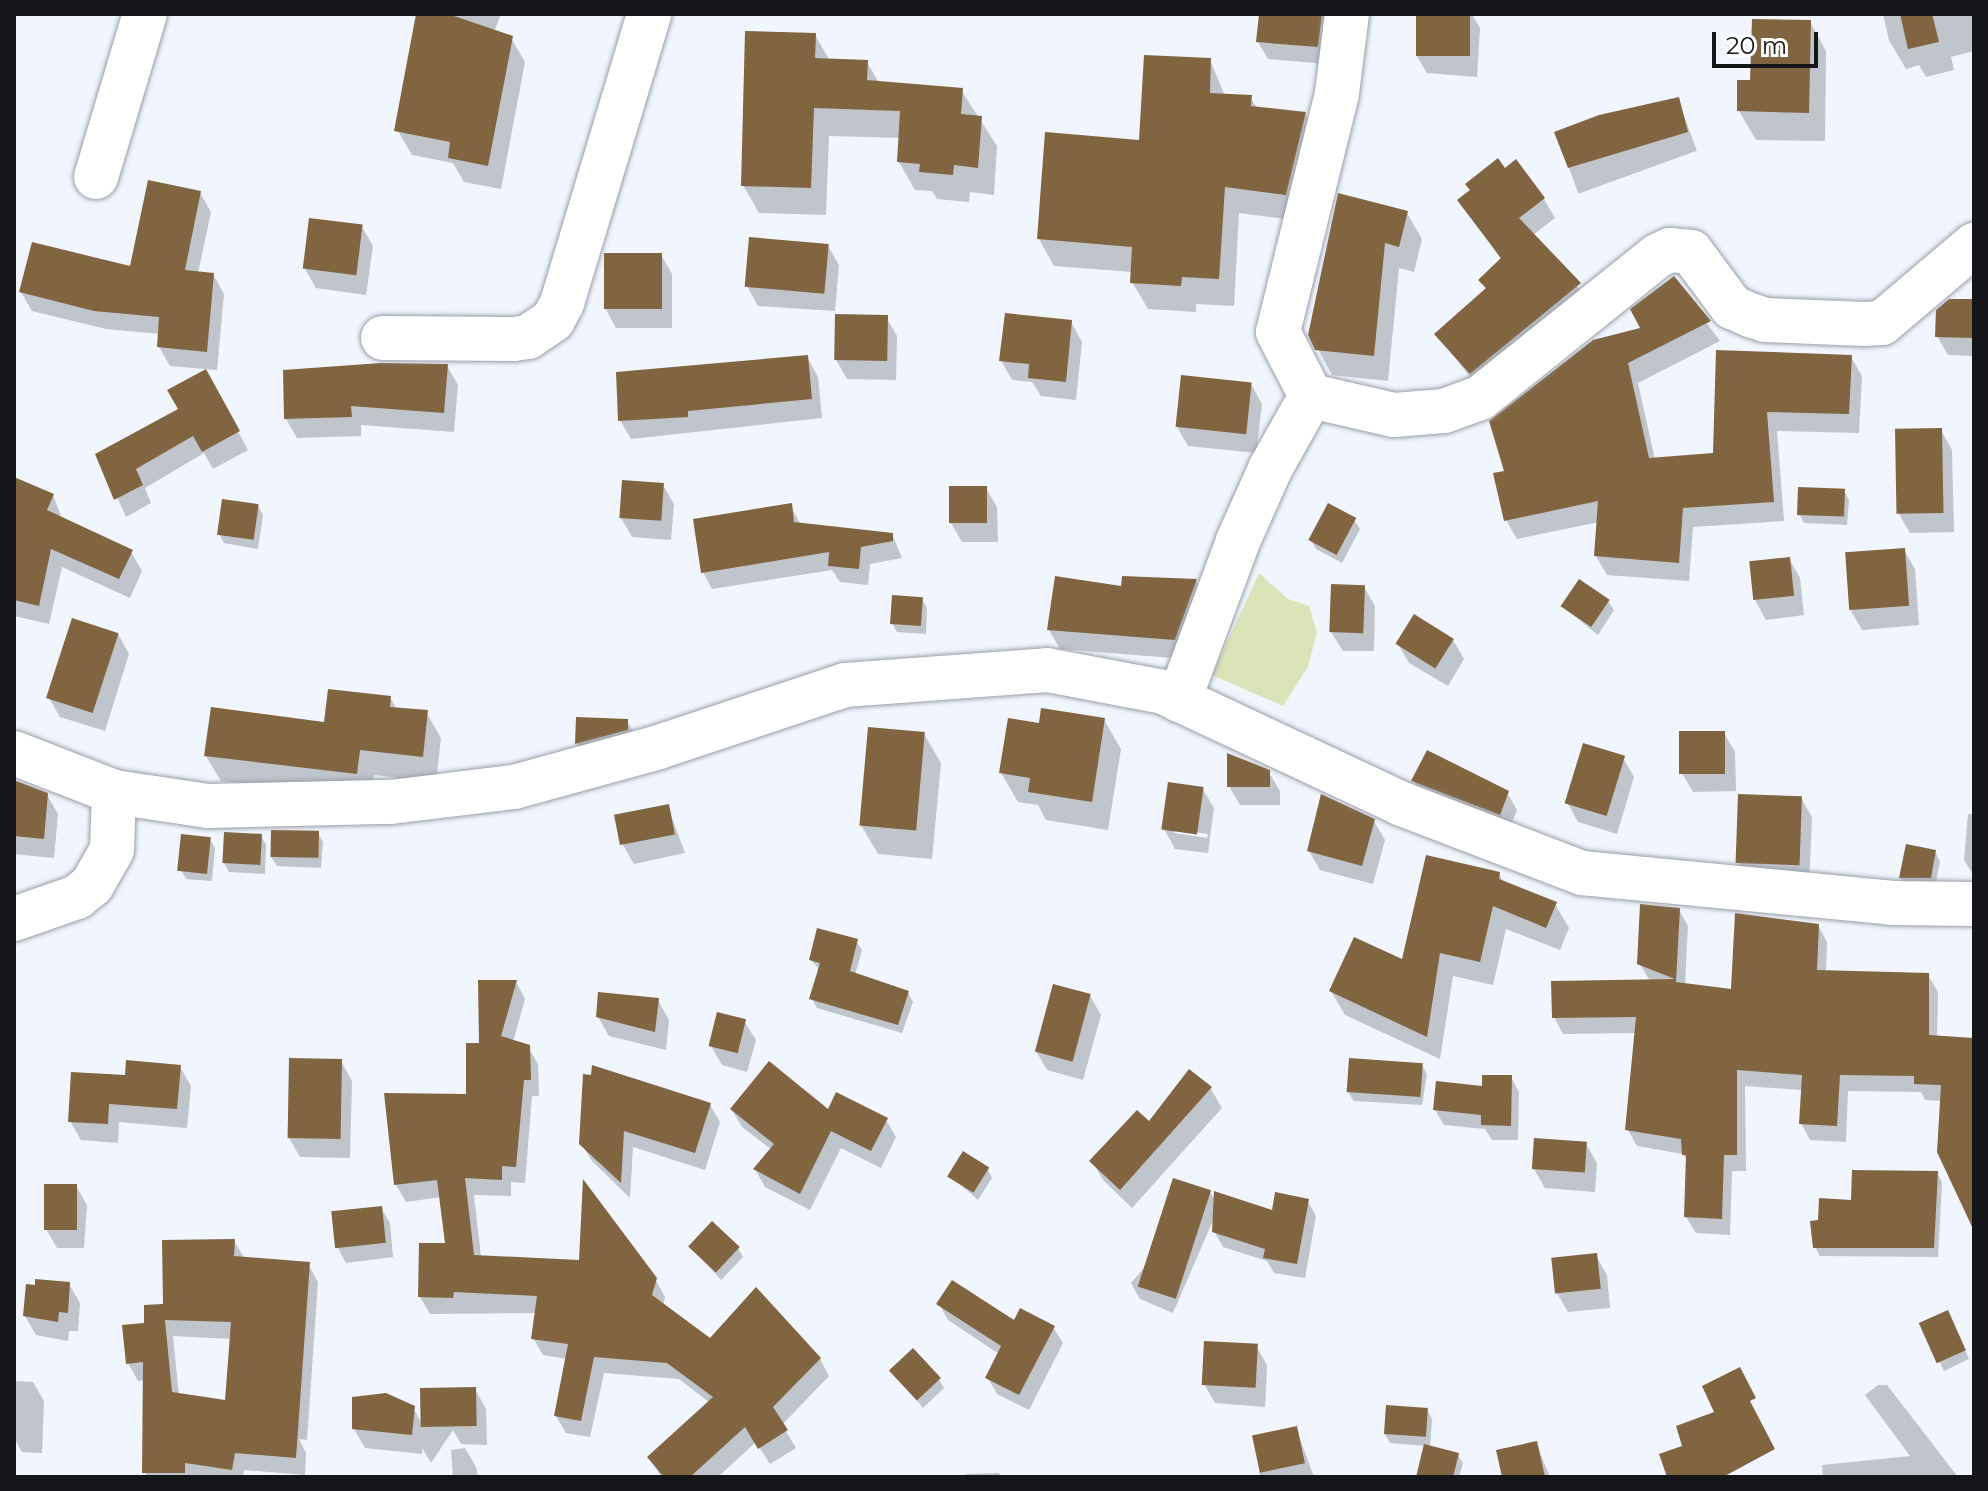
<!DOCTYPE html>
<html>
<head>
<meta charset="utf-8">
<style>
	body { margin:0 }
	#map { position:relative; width:1988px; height:1491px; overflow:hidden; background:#f0f5fe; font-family:Montserrat,sans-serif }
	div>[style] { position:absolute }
	.green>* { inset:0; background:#dbe4b8 }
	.shadow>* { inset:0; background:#0003; transform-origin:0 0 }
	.building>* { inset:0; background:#816541; transform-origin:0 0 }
	.roads { filter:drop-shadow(0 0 2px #999ea7) drop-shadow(0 0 2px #999ea7) }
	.minor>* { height:44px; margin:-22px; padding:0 22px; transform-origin:22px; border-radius:22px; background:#fff }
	span { translate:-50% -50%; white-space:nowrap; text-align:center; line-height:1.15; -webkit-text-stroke:7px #fff; paint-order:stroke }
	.frame { position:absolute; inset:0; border:16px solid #141619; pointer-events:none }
	.scale { position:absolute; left:1712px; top:32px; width:106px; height:36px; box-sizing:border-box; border:4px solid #141619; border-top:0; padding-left:10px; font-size:24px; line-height:28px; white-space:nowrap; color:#141619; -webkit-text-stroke:6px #fff; paint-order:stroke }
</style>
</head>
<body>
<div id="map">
	<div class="green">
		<i style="clip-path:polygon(1259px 573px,1288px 599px,1309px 606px,1317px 632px,1308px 667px,1283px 706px,1212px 675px)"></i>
	</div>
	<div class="shadow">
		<i style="clip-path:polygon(446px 14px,501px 14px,494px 32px,511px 38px,525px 62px,501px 189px,464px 182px,453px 163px,412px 155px,398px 131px)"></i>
		<i style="clip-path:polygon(1261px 14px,1344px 14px,1327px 64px,1268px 59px,1258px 42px)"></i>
		<i style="clip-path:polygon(1418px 14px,1472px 14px,1480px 28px,1477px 77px,1427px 73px,1416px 55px)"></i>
		<i style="clip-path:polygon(1883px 14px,1974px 14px,1974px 51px,1951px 57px,1954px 70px,1926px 77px,1919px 65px,1906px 69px,1889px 40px)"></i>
		<i style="clip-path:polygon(1810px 22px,1826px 51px,1825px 141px,1756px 140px,1739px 111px,1752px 82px)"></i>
		<i style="clip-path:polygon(815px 35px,830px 61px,867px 62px,879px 83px,961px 90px,997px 146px,994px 195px,970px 192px,969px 202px,937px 199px,932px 191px,915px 190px,899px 162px,900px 138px,829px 136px,826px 215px,759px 213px,743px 185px)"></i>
		<i style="clip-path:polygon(1210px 60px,1225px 96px,1250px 97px,1257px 108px,1305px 114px,1321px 141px,1301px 221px,1239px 213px,1234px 306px,1196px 304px,1196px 312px,1148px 309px,1132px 282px,1133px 272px,1054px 266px,1039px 239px,1141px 142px)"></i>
		<i style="left:1678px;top:99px;width:55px;height:126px;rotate:70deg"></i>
		<i style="clip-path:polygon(1505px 171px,1544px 199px,1555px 218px,1533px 235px,1591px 303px,1482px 392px,1437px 335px,1487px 291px,1481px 281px,1502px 261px,1460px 200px)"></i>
		<i style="clip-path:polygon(200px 193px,211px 212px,198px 273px,213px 274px,224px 294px,217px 370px,170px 366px,159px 347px,160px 334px,106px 329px,32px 311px,21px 292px,132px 269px)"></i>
		<i style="clip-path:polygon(1340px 195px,1407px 213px,1422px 239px,1414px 272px,1399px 268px,1388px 381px,1332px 375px,1310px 334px)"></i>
		<i style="clip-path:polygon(362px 227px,373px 246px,366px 295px,316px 288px,305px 269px)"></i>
		<i style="clip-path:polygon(828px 246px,839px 265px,835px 311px,758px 306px,747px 286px)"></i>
		<i style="clip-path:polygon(661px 255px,672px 274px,672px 328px,616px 328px,605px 308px)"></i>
		<i style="clip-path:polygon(1674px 278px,1720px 341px,1638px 383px,1655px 460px,1715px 455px,1718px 352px,1851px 357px,1862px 376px,1859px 433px,1777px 431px,1784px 521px,1693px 527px,1689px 581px,1607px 575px,1596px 556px,1599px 522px,1517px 539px,1506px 520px,1507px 472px,1643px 329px)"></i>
		<i style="clip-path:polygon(1974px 301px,1974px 356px,1948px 355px,1937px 336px)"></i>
		<i style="clip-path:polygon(886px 317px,897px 336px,896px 380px,847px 379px,836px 360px)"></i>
		<i style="clip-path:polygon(1071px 322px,1082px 342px,1076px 400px,1041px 396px,1032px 382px,1012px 380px,1001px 360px)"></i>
		<i style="clip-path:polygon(807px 357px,818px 377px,822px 418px,631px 439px,620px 420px)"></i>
		<i style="clip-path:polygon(447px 366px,458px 385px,454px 432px,361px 425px,361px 436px,297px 438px,286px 419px)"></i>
		<i style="clip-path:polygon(205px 371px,248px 450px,213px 469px,204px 453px,145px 488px,151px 503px,126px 517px,98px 455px,180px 410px)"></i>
		<i style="clip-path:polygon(1251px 384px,1262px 404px,1256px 453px,1188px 446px,1177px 427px)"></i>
		<i style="clip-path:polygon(1941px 430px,1952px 450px,1954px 532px,1910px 533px,1899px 514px)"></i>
		<i style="clip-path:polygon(14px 480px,53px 495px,62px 519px,131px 552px,142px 571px,130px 598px,62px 567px,49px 624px,14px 616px)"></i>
		<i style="clip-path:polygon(663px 485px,674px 504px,671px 540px,632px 537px,621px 518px)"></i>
		<i style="clip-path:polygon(986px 488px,997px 507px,998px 542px,962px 542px,951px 523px)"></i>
		<i style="clip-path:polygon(1844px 491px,1849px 500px,1847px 525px,1804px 523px,1799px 514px)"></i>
		<i style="clip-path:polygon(790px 505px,801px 525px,892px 534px,902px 558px,870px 564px,868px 585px,840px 582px,832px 570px,712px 589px,703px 572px)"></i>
		<i style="clip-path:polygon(258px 506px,263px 515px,258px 549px,224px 543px,219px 534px)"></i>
		<i style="clip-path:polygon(1354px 520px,1360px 529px,1342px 563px,1316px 549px,1311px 540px)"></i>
		<i style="clip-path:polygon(1904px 550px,1915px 569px,1919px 625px,1862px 630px,1851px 611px)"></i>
		<i style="clip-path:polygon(1789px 559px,1800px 578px,1804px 615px,1766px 620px,1755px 600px)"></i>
		<i style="clip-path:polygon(1196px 581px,1207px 600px,1185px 659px,1060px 649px,1049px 630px)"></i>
		<i style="clip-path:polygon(1364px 587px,1375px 606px,1374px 651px,1343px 651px,1331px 632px)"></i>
		<i style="clip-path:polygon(922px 599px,927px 608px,926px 634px,897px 632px,892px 623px)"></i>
		<i style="clip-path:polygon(1608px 601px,1614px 610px,1598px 635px,1563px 607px)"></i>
		<i style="clip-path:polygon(118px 634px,129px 654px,105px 731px,60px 717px,49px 698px)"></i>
		<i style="clip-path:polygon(1453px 640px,1464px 659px,1448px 686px,1409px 663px,1398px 644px)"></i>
		<i style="clip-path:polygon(390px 698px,397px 709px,426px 712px,441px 738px,436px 782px,374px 775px,371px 799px,221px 781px,206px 756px,326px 724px)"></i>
		<i style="clip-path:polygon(578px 719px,627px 721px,638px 740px,588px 763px,577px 744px)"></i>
		<i style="clip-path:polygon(1104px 720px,1121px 749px,1108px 830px,1046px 820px,1038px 805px,1018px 802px,1001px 773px,1041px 725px)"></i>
		<i style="clip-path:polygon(1724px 733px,1735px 752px,1736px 791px,1693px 792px,1682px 773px)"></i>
		<i style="clip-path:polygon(924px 734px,941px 763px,932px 859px,878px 854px,861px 825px)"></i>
		<i style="clip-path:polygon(1623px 758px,1634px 777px,1617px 834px,1578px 822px,1567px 802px)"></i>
		<i style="clip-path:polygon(1268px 771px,1280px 791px,1280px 805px,1240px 805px,1229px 786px)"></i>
		<i style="clip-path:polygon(1414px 781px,1507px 793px,1517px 810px,1509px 830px,1423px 797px)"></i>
		<i style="clip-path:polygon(14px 782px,47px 795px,58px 814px,54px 858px,14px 854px)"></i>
		<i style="clip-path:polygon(evenodd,1202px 788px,1214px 808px,1208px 853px,1175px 849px,1164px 829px,1202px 788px,1174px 829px,1208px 834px,1207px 838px,1174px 833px,1174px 829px)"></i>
		<i style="clip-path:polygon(1801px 798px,1812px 817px,1809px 887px,1749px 882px,1738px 862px)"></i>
		<i style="clip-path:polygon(668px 807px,685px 853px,634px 864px,623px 845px)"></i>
		<i style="clip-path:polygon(1968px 814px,1974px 814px,1974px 876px,1964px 860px)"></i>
		<i style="clip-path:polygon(1374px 821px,1385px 840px,1373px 884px,1320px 870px,1309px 851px)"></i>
		<i style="clip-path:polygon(318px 833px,323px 842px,321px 868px,277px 866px,271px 857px)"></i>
		<i style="clip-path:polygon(261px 836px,266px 845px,265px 874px,229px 872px,224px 863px)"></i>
		<i style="clip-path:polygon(209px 838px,215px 848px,212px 881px,186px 879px,181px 870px)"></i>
		<i style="clip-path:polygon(1935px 852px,1940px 861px,1935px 887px,1906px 887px,1901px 878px)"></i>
		<i style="clip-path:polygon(1499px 874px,1505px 884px,1555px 904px,1569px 928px,1560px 950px,1506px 929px,1493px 985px,1453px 976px,1440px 1059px,1345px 1015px,1331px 991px,1403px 962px)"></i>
		<i style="clip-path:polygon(1679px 910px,1688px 926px,1685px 985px,1733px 992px,1737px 915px,1818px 925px,1827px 942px,1826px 972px,1928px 975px,1938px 992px,1937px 1038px,1974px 1040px,1974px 1223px,1942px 1101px,1925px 1100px,1921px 1092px,1848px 1091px,1846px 1142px,1810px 1140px,1801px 1123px,1803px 1090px,1745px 1086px,1746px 1171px,1732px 1171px,1730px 1235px,1696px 1233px,1686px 1217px,1688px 1162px,1683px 1154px,1637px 1146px,1628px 1130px,1637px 1033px,1563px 1034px,1554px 1017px,1650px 981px,1639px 963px)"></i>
		<i style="clip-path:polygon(856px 941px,862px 950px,855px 975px,908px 993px,913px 1002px,902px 1033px,817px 1008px,812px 999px,820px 970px,811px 960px)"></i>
		<i style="clip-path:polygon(516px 982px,525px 999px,513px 1042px,528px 1047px,538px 1064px,539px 1096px,532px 1096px,525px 1183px,511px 1182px,511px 1196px,474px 1195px,481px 1257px,655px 1279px,665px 1297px,663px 1306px,710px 1341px,820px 1359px,829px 1376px,782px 1425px,796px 1448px,770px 1464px,756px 1442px,718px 1477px,661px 1477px,649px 1457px,710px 1403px,679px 1379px,604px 1373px,590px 1437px,566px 1433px,556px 1416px,567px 1359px,543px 1355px,533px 1338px,537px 1313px,430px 1314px,420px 1297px,447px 1245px,441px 1197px,406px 1202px,396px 1185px,468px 1096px,481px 1045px)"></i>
		<i style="clip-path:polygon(1090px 996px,1101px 1015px,1083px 1080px,1047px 1070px,1036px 1051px)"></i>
		<i style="clip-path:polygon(658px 1000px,669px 1020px,666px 1050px,609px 1036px,598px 1017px)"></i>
		<i style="clip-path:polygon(744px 1021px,756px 1040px,747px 1072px,722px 1065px,711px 1046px)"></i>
		<i style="clip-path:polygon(341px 1061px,352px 1081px,350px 1158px,300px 1157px,289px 1138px)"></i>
		<i style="clip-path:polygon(1422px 1065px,1427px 1074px,1422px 1105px,1354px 1101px,1348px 1092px)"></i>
		<i style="clip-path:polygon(180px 1067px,191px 1086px,187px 1128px,119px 1122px,118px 1143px,81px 1140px,70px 1121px,126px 1077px)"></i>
		<i style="clip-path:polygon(1190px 1072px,1211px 1089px,1222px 1108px,1132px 1208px,1103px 1180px,1092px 1161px,1150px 1124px)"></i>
		<i style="clip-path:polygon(1511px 1077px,1519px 1092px,1518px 1140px,1492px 1140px,1485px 1129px,1444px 1125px,1435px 1110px)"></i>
		<i style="clip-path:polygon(710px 1105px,720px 1122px,705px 1170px,633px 1147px,630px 1198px,592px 1161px,581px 1143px)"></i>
		<i style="clip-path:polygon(732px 1110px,886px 1120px,896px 1137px,881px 1168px,841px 1148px,810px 1210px,765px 1187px,755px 1169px,772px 1150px,742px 1127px)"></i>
		<i style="clip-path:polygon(1586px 1144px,1597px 1163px,1595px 1192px,1545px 1188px,1534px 1169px)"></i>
		<i style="clip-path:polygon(987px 1168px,992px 1178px,978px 1200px,950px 1176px)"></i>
		<i style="clip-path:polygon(1937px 1173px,1942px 1182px,1938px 1257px,1820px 1256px,1815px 1247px,1820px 1222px)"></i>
		<i style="clip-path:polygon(76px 1186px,87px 1205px,84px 1248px,57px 1248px,46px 1229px)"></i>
		<i style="clip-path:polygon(1210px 1192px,1216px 1202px,1273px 1213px,1307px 1200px,1316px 1216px,1305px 1278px,1274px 1273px,1267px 1261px,1223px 1247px,1214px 1231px,1214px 1218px,1173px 1313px,1140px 1299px,1131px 1283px)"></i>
		<i style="clip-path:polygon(381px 1208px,390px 1223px,393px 1257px,346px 1263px,338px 1248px)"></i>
		<i style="clip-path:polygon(evenodd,234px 1241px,245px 1259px,308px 1264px,318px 1282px,307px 1440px,299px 1439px,306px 1453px,305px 1475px,244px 1470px,243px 1477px,146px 1477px,145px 1380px,138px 1381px,128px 1363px,146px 1325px,234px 1241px,173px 1336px,231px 1339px,227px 1403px,179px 1395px,173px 1336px)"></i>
		<i style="clip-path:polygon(690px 1246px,738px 1248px,743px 1257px,721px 1280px)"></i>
		<i style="clip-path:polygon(1596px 1256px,1607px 1275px,1610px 1308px,1568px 1312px,1557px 1293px)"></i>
		<i style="clip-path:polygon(69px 1284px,80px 1303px,78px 1331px,69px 1331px,68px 1341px,36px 1335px,25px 1316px,37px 1288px)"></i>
		<i style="clip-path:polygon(939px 1304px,1053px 1327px,1063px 1343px,1029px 1410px,997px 1394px,988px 1378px,999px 1354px,948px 1320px)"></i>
		<i style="clip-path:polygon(1952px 1321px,1969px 1359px,1944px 1371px,1922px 1324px)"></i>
		<i style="clip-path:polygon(1256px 1346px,1267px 1365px,1265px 1407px,1215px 1403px,1204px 1384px)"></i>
		<i style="clip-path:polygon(892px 1370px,939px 1380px,944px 1388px,923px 1408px)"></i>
		<i style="clip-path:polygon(14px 1381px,33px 1382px,44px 1401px,42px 1453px,22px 1452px,14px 1438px)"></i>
		<i style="clip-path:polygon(1878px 1385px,1887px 1385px,1958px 1477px,1823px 1477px,1822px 1465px,1910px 1456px,1865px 1395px)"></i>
		<i style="clip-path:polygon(475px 1389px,486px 1409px,487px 1445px,461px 1444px,453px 1430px,431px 1463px,422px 1448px,422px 1454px,365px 1448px,354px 1429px,413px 1408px,421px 1422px)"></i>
		<i style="clip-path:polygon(1427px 1410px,1432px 1419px,1430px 1448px,1457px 1454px,1463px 1463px,1459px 1477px,1418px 1477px,1426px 1446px,1390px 1443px,1385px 1434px)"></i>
		<i style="clip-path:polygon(1296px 1428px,1314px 1477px,1261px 1477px,1259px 1472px)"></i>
		<i style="clip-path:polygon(1536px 1443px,1550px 1477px,1504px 1477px)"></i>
		<i style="clip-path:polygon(465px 1448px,476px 1467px,478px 1477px,453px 1477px,451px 1450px)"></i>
		<i style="clip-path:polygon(999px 1473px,1001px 1477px,965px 1477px,965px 1474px)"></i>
	</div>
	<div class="building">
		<i style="clip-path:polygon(416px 14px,448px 14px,513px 36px,488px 166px,448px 158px,450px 142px,394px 131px)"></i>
		<i style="clip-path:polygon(1259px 14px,1322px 14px,1318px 47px,1256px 42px)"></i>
		<i style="left:1416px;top:14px;width:54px;height:42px"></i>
		<i style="clip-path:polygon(1900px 14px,1932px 14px,1939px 42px,1908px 49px)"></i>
		<i style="clip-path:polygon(1752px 19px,1811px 20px,1809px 113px,1737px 111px,1737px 80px,1750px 80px)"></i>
		<i style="clip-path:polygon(745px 31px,816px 33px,815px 58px,868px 60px,867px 80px,963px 88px,961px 114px,982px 116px,978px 168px,954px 165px,953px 175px,919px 172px,920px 164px,897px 162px,900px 111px,814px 108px,811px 188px,741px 186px)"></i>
		<i style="clip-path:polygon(1144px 55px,1211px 58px,1210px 93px,1252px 95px,1251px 106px,1306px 112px,1286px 195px,1225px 187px,1219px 279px,1182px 277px,1181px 286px,1130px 283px,1132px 247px,1037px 239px,1045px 132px,1139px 140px)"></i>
		<i style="clip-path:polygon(1679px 97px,1688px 132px,1568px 168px,1554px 132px,1599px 115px)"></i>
		<i style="clip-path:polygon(1498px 158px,1505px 168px,1516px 159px,1545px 198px,1519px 218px,1581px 283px,1470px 374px,1434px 334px,1486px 288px,1478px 280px,1501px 258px,1457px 200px,1470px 190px,1465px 184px)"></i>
		<i style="clip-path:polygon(148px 180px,201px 191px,185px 270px,214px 273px,207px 352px,157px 347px,159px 317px,94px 311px,19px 292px,32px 242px,130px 266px)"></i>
		<i style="clip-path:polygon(1338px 193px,1408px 211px,1399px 247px,1385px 243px,1374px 356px,1315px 350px,1308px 335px)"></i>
		<i style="left:309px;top:218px;width:54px;height:51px;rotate:7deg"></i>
		<i style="left:749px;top:237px;width:80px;height:50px;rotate:5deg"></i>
		<i style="left:604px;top:253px;width:58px;height:56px"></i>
		<i style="clip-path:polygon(1674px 276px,1711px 321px,1628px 363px,1649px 458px,1713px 453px,1716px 350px,1852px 355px,1849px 414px,1767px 412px,1774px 502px,1683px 508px,1679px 563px,1594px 556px,1598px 501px,1504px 521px,1493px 473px,1504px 471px,1489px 421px,1593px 340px,1640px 328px,1630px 309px)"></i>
		<i style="clip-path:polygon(1949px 299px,1974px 299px,1974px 338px,1935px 337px,1936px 310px)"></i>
		<i style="clip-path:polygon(1005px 313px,1072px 320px,1066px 382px,1028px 378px,1029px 364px,999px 361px)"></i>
		<i style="left:835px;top:314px;width:53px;height:46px;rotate:1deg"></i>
		<i style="clip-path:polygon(808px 355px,812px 399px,688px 411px,688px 417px,618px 421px,616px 372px)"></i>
		<i style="clip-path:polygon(381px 363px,448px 364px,444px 413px,351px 406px,352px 417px,284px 419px,283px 370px)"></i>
		<i style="clip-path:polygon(206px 369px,240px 431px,202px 452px,193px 436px,136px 469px,143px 485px,114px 500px,95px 454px,178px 409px,167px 390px)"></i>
		<i style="left:1181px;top:375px;width:71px;height:52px;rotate:6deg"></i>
		<i style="left:1942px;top:428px;width:85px;height:47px;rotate:89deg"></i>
		<i style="clip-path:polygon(14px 477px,54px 494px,47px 510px,133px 550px,119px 579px,51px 549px,39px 606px,14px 600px)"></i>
		<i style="left:622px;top:480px;width:42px;height:38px;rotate:4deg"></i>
		<i style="left:949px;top:486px;width:38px;height:37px"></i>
		<i style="left:1798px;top:487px;width:47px;height:28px;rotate:2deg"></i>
		<i style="left:222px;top:499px;width:37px;height:36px;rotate:8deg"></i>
		<i style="clip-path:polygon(792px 503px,794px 522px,893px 533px,893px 541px,861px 547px,859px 569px,828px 566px,829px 552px,701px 573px,693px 519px)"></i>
		<i style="left:1328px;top:503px;width:32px;height:42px;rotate:28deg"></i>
		<i style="left:1905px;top:548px;width:58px;height:60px;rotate:86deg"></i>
		<i style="left:1790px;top:557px;width:39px;height:41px;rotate:84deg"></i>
		<i style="clip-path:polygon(1055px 576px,1121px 586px,1122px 576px,1197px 579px,1175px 640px,1047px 630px)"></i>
		<i style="left:1579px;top:579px;width:37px;height:33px;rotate:34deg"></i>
		<i style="left:1331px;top:584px;width:34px;height:48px;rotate:2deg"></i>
		<i style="left:892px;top:595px;width:31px;height:29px;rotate:4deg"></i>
		<i style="left:1414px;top:614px;width:47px;height:35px;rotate:32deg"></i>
		<i style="left:72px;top:618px;width:49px;height:84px;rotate:18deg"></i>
		<i style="clip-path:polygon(328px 689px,391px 696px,390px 707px,428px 710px,423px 757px,360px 750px,357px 774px,204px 756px,211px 707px,324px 722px)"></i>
		<i style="clip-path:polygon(1041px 708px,1105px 718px,1092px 802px,1028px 792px,1030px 778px,999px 773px,1008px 718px,1039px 723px)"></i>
		<i style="clip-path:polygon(576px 717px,628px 719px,628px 730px,575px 744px)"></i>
		<i style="left:868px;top:727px;width:57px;height:99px;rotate:5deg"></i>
		<i style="left:1679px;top:731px;width:46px;height:43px"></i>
		<i style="left:1583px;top:743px;width:44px;height:63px;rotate:17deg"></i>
		<i style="clip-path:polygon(1427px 750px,1509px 791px,1500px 815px,1411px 781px)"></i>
		<i style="clip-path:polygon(1227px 753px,1270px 770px,1270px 787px,1227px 787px)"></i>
		<i style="clip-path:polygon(14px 780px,48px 793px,44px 839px,14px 836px)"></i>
		<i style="left:1168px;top:782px;width:36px;height:48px;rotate:8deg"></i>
		<i style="clip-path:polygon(1321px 794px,1375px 819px,1362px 866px,1307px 851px)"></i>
		<i style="left:1738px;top:794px;width:64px;height:69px;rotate:2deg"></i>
		<i style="left:669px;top:804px;width:31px;height:56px;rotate:79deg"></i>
		<i style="left:271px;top:830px;width:48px;height:27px;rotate:1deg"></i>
		<i style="left:224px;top:832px;width:38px;height:31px;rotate:3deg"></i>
		<i style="left:181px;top:834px;width:30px;height:37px;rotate:6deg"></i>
		<i style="clip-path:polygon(1906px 844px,1936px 850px,1931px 878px,1899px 878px)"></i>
		<i style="clip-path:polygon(1426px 855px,1500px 872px,1499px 879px,1557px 902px,1546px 928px,1493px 906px,1480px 962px,1440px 953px,1427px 1037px,1329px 991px,1354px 937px,1402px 959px)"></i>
		<i style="clip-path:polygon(1640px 904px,1680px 908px,1676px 982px,1731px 989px,1735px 913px,1819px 924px,1817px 970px,1929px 973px,1929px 1035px,1974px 1038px,1974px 1231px,1937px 1152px,1941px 1085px,1914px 1084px,1914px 1076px,1840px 1075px,1837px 1126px,1799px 1124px,1802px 1075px,1737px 1070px,1737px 1155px,1724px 1155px,1722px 1219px,1684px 1217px,1686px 1155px,1682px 1155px,1681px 1139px,1625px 1130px,1636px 1017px,1552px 1018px,1551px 981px,1675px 979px,1637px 964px)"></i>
		<i style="clip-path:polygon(817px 928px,858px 939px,850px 971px,909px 991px,898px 1025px,809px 999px,820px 963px,809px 960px)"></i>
		<i style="clip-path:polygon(478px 980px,517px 980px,501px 1036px,530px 1045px,531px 1080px,524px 1080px,516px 1167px,502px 1166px,502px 1180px,465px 1178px,474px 1255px,579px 1260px,583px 1179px,657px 1278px,652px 1295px,710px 1338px,756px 1287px,821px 1358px,773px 1407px,788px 1430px,758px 1449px,745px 1427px,690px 1477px,664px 1477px,647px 1457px,713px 1397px,667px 1363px,594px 1357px,581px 1421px,554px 1416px,568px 1344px,531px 1339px,537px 1296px,454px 1292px,453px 1298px,418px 1297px,419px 1243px,445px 1243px,437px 1180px,394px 1185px,384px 1093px,466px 1094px,466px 1043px,479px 1043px)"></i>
		<i style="left:1053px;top:984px;width:39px;height:70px;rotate:15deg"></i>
		<i style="clip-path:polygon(598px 992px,659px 998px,655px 1032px,596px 1017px)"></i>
		<i style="left:717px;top:1012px;width:30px;height:35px;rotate:14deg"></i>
		<i style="left:289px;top:1058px;width:53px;height:80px;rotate:1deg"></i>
		<i style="left:1349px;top:1058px;width:74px;height:34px;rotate:4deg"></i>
		<i style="clip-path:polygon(126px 1060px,181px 1065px,177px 1109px,109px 1104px,108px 1124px,68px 1122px,71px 1072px,125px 1075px)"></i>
		<i style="clip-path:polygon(769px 1061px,828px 1109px,836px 1092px,888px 1118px,871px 1151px,831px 1131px,800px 1194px,753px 1169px,774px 1144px,730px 1109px)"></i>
		<i style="clip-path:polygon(592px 1065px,711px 1103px,695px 1153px,624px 1131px,621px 1183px,579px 1144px,583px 1074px,591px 1075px)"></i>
		<i style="clip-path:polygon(1189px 1069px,1212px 1087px,1120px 1190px,1089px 1161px,1137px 1110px,1149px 1121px)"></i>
		<i style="clip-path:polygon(1482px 1075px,1512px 1075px,1511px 1126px,1481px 1125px,1481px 1115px,1433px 1110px,1436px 1081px,1482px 1086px)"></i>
		<i style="left:1534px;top:1138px;width:53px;height:31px;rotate:4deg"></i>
		<i style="left:963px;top:1151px;width:31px;height:30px;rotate:32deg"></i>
		<i style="clip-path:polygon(1852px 1170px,1938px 1171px,1934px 1248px,1813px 1248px,1810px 1221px,1818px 1220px,1819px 1198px,1851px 1200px)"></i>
		<i style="left:1173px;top:1178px;width:40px;height:114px;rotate:18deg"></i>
		<i style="left:44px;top:1184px;width:33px;height:46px"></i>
		<i style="clip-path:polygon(1214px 1191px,1272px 1210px,1275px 1192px,1309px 1199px,1297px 1264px,1263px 1258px,1265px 1249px,1212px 1232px)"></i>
		<i style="left:382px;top:1206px;width:37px;height:51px;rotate:84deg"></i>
		<i style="left:712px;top:1221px;width:38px;height:35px;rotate:43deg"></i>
		<i style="clip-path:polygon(evenodd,235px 1239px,234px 1256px,310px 1262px,296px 1458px,235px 1453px,232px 1470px,185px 1463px,185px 1473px,142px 1473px,143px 1362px,126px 1364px,122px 1325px,144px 1323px,144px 1305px,163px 1304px,162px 1240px,235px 1239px,165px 1320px,231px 1322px,225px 1400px,172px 1392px,165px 1320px)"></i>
		<i style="left:1597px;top:1253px;width:36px;height:46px;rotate:84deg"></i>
		<i style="clip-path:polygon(35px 1279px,70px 1282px,68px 1313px,59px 1312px,58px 1322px,23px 1316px,26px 1284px,35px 1285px)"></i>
		<i style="clip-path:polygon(952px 1280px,1014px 1320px,1020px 1308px,1055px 1326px,1019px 1395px,985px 1378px,1001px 1346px,936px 1304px)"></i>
		<i style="left:1948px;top:1310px;width:44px;height:32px;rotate:66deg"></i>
		<i style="left:1204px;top:1341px;width:54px;height:44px;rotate:3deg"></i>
		<i style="left:913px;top:1348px;width:41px;height:33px;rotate:47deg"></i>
		<i style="clip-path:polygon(1740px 1367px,1756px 1398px,1750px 1401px,1775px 1449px,1723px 1477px,1667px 1477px,1659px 1454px,1682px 1446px,1676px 1426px,1714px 1412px,1702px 1386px)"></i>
		<i style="left:476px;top:1387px;width:39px;height:56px;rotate:89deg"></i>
		<i style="clip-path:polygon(386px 1393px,415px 1406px,412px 1435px,352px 1429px,352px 1397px)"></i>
		<i style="left:1386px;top:1405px;width:42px;height:29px;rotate:4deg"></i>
		<i style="left:1297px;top:1426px;width:38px;height:46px;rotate:78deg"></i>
		<i style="clip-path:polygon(1537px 1441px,1545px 1477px,1502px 1477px,1496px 1450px)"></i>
		<i style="clip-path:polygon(1424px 1444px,1459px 1453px,1453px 1477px,1416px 1477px)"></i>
	</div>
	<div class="roads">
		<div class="minor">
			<i style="left:96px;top:177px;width:170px;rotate:-73.3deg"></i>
			<i style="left:383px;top:338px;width:131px;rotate:0.4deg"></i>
			<i style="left:514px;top:339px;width:14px;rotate:-8deg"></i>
			<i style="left:528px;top:337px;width:30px;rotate:-34deg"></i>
			<i style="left:553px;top:320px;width:19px;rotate:-62deg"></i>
			<i style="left:562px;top:303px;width:302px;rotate:-73.2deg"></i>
			<i style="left:1311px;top:396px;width:85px;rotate:12.9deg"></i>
			<i style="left:1394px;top:415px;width:50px;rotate:-4.6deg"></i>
			<i style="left:1444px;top:411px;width:38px;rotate:-20deg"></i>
			<i style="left:1480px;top:398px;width:227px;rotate:-38.7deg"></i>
			<i style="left:1657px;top:256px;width:14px;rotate:-25deg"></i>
			<i style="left:1670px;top:250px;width:21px;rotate:5deg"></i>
			<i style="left:1691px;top:252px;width:69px;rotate:53.3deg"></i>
			<i style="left:1732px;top:307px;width:20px;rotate:24deg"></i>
			<i style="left:1750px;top:315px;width:16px;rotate:18deg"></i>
			<i style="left:1765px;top:320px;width:99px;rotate:2.3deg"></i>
			<i style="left:1864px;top:324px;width:18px;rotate:-3deg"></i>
			<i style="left:1882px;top:323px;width:121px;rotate:-40.3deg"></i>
			<i style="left:1179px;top:700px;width:170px;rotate:-69.6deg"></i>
			<i style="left:1238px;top:541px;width:79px;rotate:-66deg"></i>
			<i style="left:1270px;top:469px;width:84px;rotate:-60.7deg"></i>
			<i style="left:1311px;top:396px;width:72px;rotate:-117.3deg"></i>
			<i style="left:1278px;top:332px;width:246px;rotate:-76.1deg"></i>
			<i style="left:1337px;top:93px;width:80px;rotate:-82.8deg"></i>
			<i style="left:14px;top:753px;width:107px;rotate:21.3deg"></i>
			<i style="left:114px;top:792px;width:95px;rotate:8.5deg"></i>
			<i style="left:208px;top:806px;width:183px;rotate:-1.3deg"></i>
			<i style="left:391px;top:802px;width:124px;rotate:-7deg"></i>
			<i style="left:514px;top:787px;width:150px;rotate:-15.4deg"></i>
			<i style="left:659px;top:747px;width:196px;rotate:-18.4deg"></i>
			<i style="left:845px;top:685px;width:203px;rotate:-4.2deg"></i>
			<i style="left:1047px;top:670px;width:118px;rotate:10.7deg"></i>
			<i style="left:1163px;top:692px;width:264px;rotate:25.1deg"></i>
			<i style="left:1402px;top:804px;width:193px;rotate:21deg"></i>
			<i style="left:1582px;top:873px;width:310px;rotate:5.5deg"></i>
			<i style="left:1891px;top:903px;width:83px;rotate:0.7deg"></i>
			<i style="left:14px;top:919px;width:67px;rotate:-19.2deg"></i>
			<i style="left:77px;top:897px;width:19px;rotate:-39deg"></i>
			<i style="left:92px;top:885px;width:40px;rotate:-60.3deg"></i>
			<i style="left:112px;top:850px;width:58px;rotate:-88deg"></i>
		</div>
	</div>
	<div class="frame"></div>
	<div class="scale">20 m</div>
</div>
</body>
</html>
